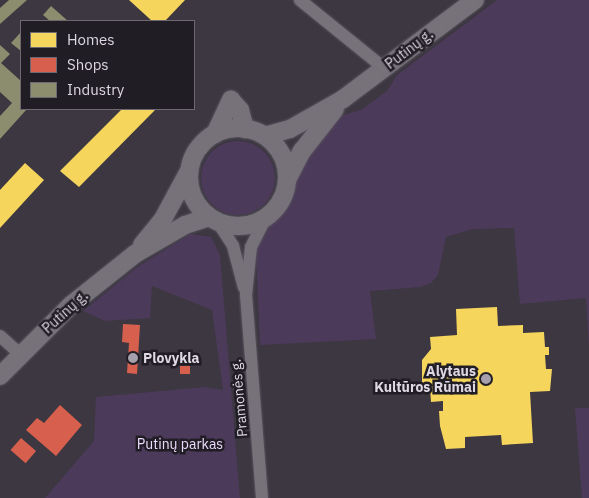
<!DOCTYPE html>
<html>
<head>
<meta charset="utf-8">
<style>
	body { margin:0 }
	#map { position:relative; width:589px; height:498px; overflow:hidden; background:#3c3741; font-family:"IBM Plex Sans",sans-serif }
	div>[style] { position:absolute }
	.green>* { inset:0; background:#4c3a5a }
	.round { border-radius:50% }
	.homes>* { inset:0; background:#f6d55c }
	.shops>* { inset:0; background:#d6604d; transform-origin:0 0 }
	.industry>* { inset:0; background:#8c8c6e }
	.roads { filter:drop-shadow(0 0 1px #58545d) drop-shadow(0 0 1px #58545d) }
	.minor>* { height:12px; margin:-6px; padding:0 6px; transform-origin:6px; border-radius:6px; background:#77727a }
	.secondary>* { height:18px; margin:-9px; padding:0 9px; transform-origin:9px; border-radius:9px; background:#77727a }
	.secondary>.ring { margin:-9px; padding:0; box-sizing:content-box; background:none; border:18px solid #77727a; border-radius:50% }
	.dots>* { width:14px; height:14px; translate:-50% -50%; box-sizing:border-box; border:2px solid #211d25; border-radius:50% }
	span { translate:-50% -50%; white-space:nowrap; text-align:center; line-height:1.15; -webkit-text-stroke:5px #211d25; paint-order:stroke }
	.street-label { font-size:14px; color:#ded8e4 }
	.poi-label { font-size:14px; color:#ded8e4; font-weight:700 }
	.left { translate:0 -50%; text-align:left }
	.right { translate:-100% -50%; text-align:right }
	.park-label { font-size:14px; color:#ecdbfd }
	.legend { position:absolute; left:20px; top:20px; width:175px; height:90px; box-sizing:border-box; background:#211d25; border:1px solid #6d6871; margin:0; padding:6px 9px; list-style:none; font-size:15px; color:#ded8e4 }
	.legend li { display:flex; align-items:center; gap:10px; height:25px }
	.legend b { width:25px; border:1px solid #6d6871 }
</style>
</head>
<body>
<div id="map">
	<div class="green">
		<i style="clip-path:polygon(497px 0,589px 0,589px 348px,586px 298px,520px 304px,514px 228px,473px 229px,446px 237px,438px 275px,431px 283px,421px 287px,370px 291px,376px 339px,260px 345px,256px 251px,315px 141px,327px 126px,343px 115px,361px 110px,387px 91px,397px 75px)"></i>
		<i class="round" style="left:201px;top:141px;width:74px;height:74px"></i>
		<i style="clip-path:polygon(190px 234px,211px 237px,220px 255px,240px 498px,45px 498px,94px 441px,96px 397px,204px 387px,223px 390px,212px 310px,152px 286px,150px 318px,105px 321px,83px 311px,136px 268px)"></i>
		<i style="clip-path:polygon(575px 408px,589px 408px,589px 498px,582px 498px)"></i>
	</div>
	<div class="homes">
		<i style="clip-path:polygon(129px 0,185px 0,165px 21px,152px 21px)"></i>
		<i style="clip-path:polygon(122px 109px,156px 109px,79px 187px,60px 171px)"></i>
		<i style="clip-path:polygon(25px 163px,44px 180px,0 228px,0 190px)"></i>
		<i style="clip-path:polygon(497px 307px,498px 326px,523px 325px,523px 333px,544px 332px,545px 347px,549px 347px,549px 355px,545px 355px,546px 369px,552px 369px,550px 391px,530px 392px,533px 443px,502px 445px,501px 435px,465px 437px,465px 448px,446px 449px,440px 426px,439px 411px,443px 411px,443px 401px,431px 402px,430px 388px,422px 382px,422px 360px,431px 349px,430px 337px,457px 335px,456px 309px)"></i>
	</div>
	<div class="shops">
		<i style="clip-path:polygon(123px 324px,140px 325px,137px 374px,127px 373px,129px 343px,122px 342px)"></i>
		<i style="left:190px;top:366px;width:8px;height:10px;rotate:90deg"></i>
		<i style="clip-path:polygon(60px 405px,82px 425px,56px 456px,26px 430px,37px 418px,44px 423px)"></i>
		<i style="left:21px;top:438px;width:20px;height:16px;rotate:41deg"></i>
	</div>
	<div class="industry">
		<i style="clip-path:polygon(9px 0,27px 0,0 24px,0 8px)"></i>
		<i style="clip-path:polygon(51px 6px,68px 21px,50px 21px,43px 15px)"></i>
		<i style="clip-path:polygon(21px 32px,21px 51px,11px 43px)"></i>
		<i style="clip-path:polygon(0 45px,10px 54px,1px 63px,21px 81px,21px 109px,27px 109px,0 139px,0 116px,12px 103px,0 92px)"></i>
	</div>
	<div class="roads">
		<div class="minor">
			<i style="left:300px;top:0;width:108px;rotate:39deg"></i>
			<i style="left:217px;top:221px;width:30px;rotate:57deg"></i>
			<i style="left:233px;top:246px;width:43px;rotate:75.3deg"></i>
			<i style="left:0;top:336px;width:27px;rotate:42deg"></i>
			<i style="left:262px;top:498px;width:204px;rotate:-94.5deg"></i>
			<i style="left:246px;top:295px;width:48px;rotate:-84.1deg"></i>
			<i style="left:251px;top:247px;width:33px;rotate:-63deg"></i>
		</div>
		<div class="secondary">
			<i class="ring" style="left:189px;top:128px;width:80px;height:80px"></i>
			<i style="left:215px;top:134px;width:38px;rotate:-65deg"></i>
			<i style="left:231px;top:100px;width:13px;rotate:48deg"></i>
			<i style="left:240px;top:110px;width:20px;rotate:75deg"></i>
			<i style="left:265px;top:136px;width:26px;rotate:-16deg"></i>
			<i style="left:290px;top:129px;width:61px;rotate:-29.5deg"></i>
			<i style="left:343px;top:99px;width:165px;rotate:-36.9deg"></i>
			<i style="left:287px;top:180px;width:33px;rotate:-63deg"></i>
			<i style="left:302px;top:151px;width:53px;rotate:-51.8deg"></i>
			<i style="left:142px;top:245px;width:33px;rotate:-51deg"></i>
			<i style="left:163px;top:219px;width:55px;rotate:-61.6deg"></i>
			<i style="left:0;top:376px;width:100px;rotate:-45deg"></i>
			<i style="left:71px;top:305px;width:82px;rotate:-38.6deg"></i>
			<i style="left:135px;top:254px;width:58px;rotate:-30.1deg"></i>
			<i style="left:185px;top:225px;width:26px;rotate:-18deg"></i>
		</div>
	</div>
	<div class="dots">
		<i style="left:133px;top:358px;background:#a5a0ab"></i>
		<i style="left:486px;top:379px;background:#a5a0ab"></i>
	</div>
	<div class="street-label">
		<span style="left:409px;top:49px;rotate:-37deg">Putinų g.</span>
		<span style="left:65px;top:312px;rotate:-42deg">Putinų g.</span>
		<span style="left:239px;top:398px;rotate:-95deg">Pramonės g.</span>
	</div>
	<div class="poi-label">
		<span class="left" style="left:143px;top:358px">Plovykla</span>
		<span class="right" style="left:476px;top:379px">Alytaus<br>Kultūros Rūmai</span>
	</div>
	<div class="park-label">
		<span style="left:180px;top:444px">Putinų parkas</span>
	</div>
	<ul class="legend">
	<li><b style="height:14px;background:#f6d55c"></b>Homes</li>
	<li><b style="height:14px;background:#d6604d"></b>Shops</li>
	<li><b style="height:14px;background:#8c8c6e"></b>Industry</li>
	</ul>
</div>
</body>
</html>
